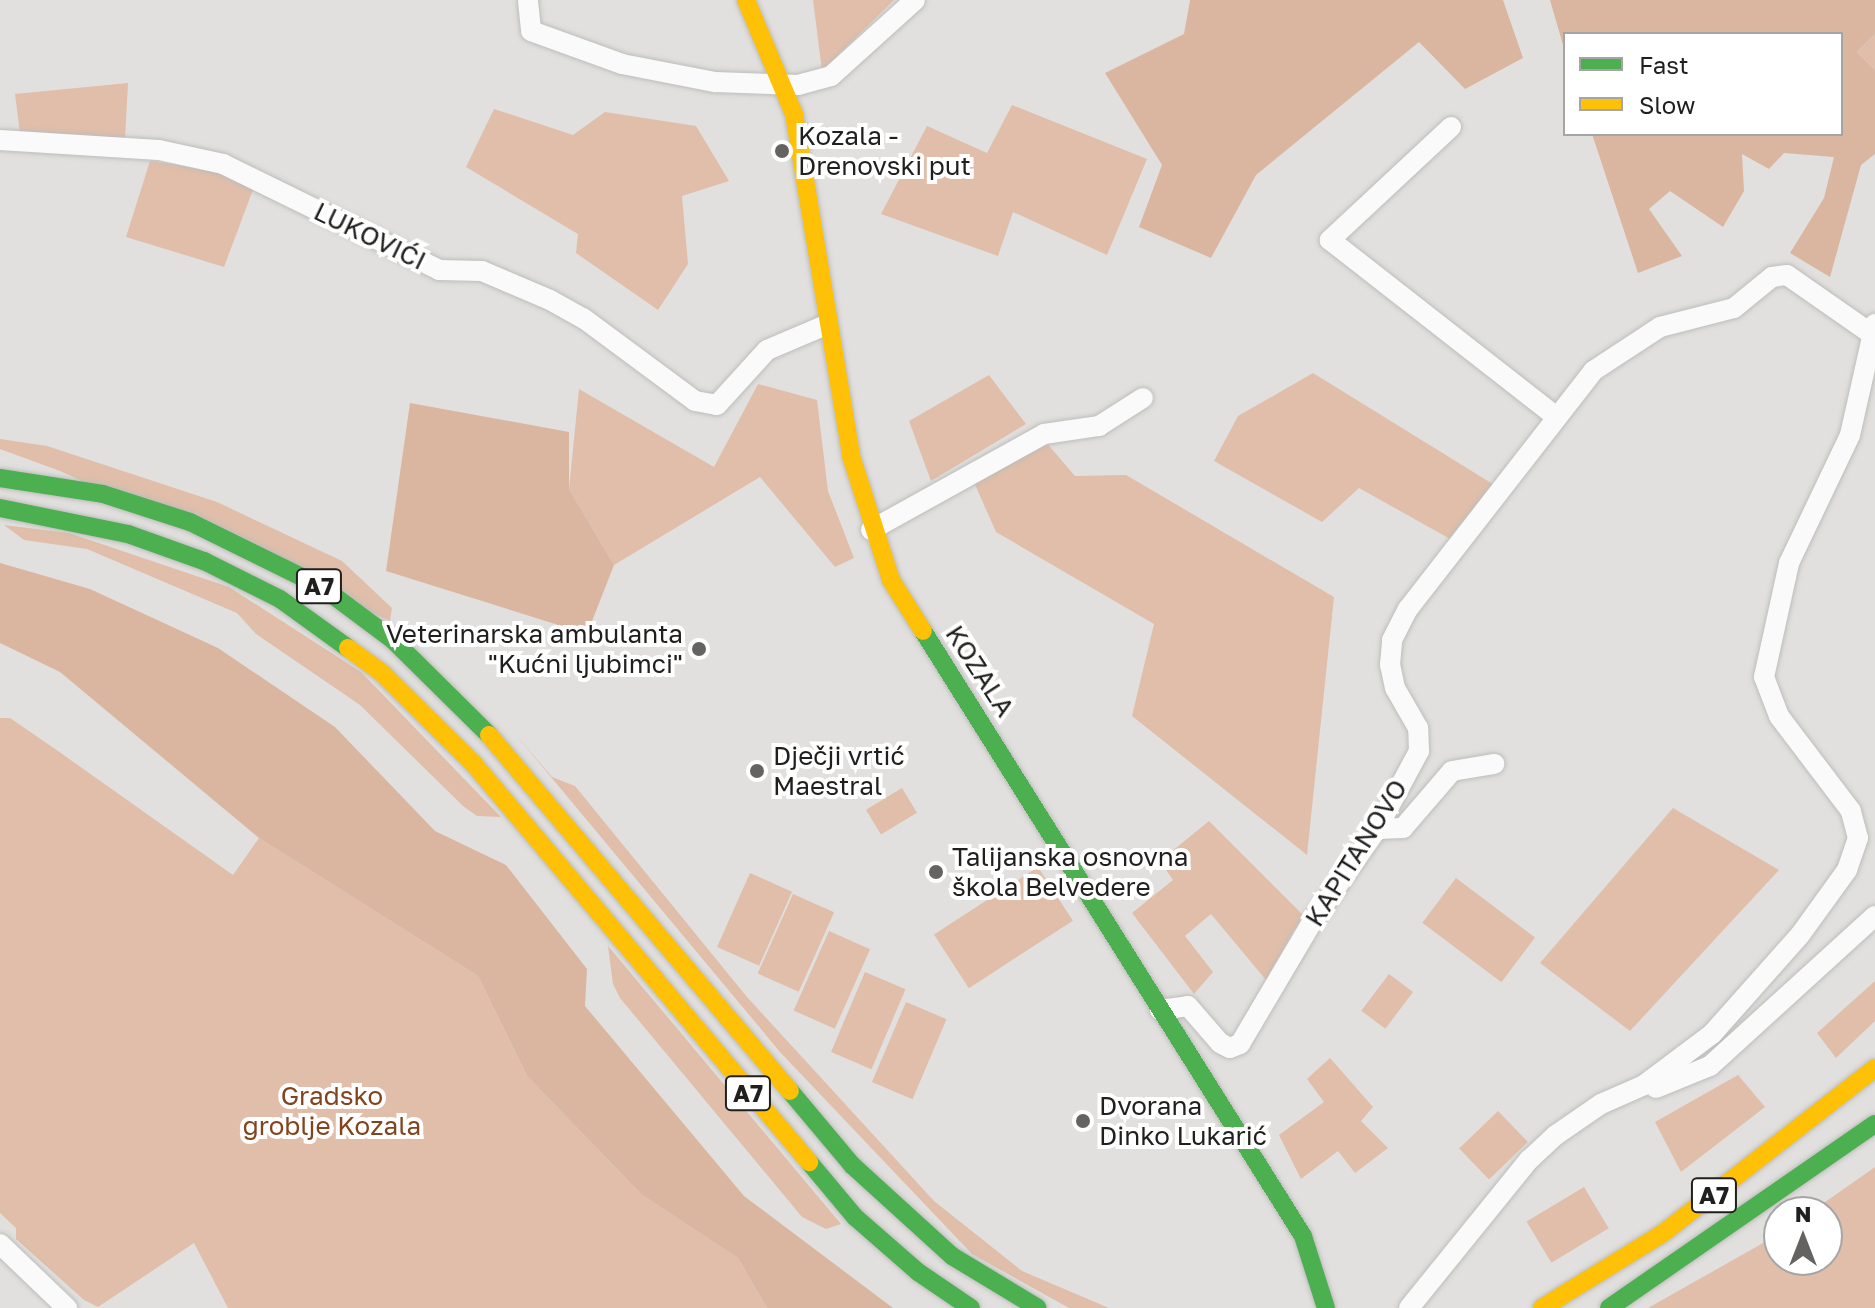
<!DOCTYPE html>
<html>
<head>
<meta charset="utf-8">
<style>
	body { margin:0 }
	#map { position:relative; width:1875px; height:1308px; overflow:hidden; background:#e1e0de; font-family:"Golos Text",sans-serif }
	div>[style] { position:absolute }
	.green>* { inset:0; background:#e0beaa; transform-origin:0 0 }
	.forest>* { inset:0; background:#dab6a0 }
	.roads { filter:drop-shadow(0 0 2px #bdbdbb) drop-shadow(0 0 2px #bdbdbb) }
	.street>* { height:20px; margin:-10px; padding:0 10px; transform-origin:10px; border-radius:10px; background:#fafafa }
	.fast>* { height:18px; margin:-9px; padding:0 9px; transform-origin:9px; border-radius:9px; background:#4caf50 }
	.slow>* { height:18px; margin:-9px; padding:0 9px; transform-origin:9px; border-radius:9px; background:#ffc107 }
	.dots>* { width:22px; height:22px; translate:-50% -50%; box-sizing:border-box; border:4px solid #fff; border-radius:50% }
	span { translate:-50% -50%; white-space:nowrap; text-align:center; line-height:1.15; -webkit-text-stroke:8px #fff; paint-order:stroke }
	.shield-label span { padding:2px 6px; background:#fff; border:2px solid; border-radius:6px; -webkit-text-stroke-width:0 }
	.shield-label { font-size:24px; color:#201f1e; font-weight:700 }
	.poi-label { font-size:26px; color:#201f1e }
	.left { translate:0 -50%; text-align:left }
	.right { translate:-100% -50%; text-align:right }
	.street-label { font-size:26px; color:#201f1e }
	.park-label { font-size:26px; color:#81441c }
	.legend { position:absolute; left:1563px; top:32px; width:280px; height:104px; box-sizing:border-box; background:#fff; border:2px solid #a6a5a5; margin:0; padding:10px 14px; list-style:none; font-size:24px; color:#201f1e }
	.legend li { display:flex; align-items:center; gap:16px; height:40px }
	.legend b { width:40px; border:2px solid #a6a5a5 }
	.north { position:absolute; left:1763px; top:1196px; width:80px; height:80px; box-sizing:border-box; background:#fff; border:2px solid #a6a5a5; border-radius:50%; rotate:0deg; font-size:22px; font-weight:700; line-height:32px; text-align:center; color:#201f1e }
	.north::after { content:''; display:block; margin:auto; width:28px; height:36px; background:#646361; clip-path:polygon(50% 0,100% 100%,50% 72%,0 100%) }
</style>
</head>
<body>
<div id="map">
	<div class="green">
		<i style="clip-path:polygon(813px 0,894px 0,822px 71px)"></i>
		<i style="clip-path:polygon(1875px 34px,1875px 70px,1857px 52px)"></i>
		<i style="clip-path:polygon(128px 83px,125px 139px,20px 133px,15px 94px)"></i>
		<i style="clip-path:polygon(1012px 105px,1147px 159px,1107px 255px,1013px 212px,998px 256px,881px 214px,927px 126px,987px 153px)"></i>
		<i style="clip-path:polygon(494px 109px,573px 135px,605px 112px,696px 126px,729px 181px,682px 196px,688px 264px,658px 310px,576px 253px,578px 234px,466px 167px)"></i>
		<i style="clip-path:polygon(150px 161px,212px 170px,254px 187px,224px 267px,126px 237px)"></i>
		<i style="clip-path:polygon(1313px 373px,1496px 486px,1452px 540px,1359px 488px,1322px 522px,1214px 461px,1238px 416px)"></i>
		<i style="clip-path:polygon(989px 375px,1026px 424px,931px 481px,909px 421px)"></i>
		<i style="clip-path:polygon(758px 384px,817px 400px,828px 491px,854px 558px,835px 567px,760px 477px,614px 565px,569px 489px,579px 389px,714px 467px)"></i>
		<i style="clip-path:polygon(0 439px,47px 446px,217px 502px,342px 561px,392px 608px,390px 621px,60px 471px,0 449px)"></i>
		<i style="clip-path:polygon(1044px 440px,1075px 476px,1126px 475px,1334px 597px,1307px 855px,1132px 716px,1154px 624px,996px 532px,973px 480px)"></i>
		<i style="clip-path:polygon(4px 525px,69px 533px,229px 587px,361px 672px,501px 817px,477px 816px,463px 806px,360px 705px,256px 634px,237px 613px,87px 549px,24px 540px)"></i>
		<i style="clip-path:polygon(0 718px,10px 718px,58px 751px,233px 875px,259px 838px,478px 976px,527px 1076px,642px 1195px,738px 1258px,767px 1308px,228px 1308px,194px 1243px,98px 1307px,84px 1300px,16px 1239px,16px 1228px,0 1213px)"></i>
		<i style="clip-path:polygon(511px 729px,552px 777px,575px 786px,747px 997px,934px 1201px,1022px 1271px,1109px 1308px,1069px 1308px,972px 1254px,780px 1052px)"></i>
		<i style="left:902px;top:788px;width:29px;height:42px;rotate:59deg"></i>
		<i style="clip-path:polygon(1673px 808px,1779px 870px,1630px 1031px,1540px 963px)"></i>
		<i style="clip-path:polygon(1209px 821px,1303px 915px,1266px 980px,1211px 914px,1185px 936px,1213px 972px,1194px 994px,1132px 913px,1173px 880px,1160px 861px)"></i>
		<i style="left:1038px;top:867px;width:64px;height:124px;rotate:57deg"></i>
		<i style="left:750px;top:873px;width:46px;height:81px;rotate:24deg"></i>
		<i style="left:1456px;top:878px;width:99px;height:56px;rotate:37deg"></i>
		<i style="left:793px;top:894px;width:45px;height:87px;rotate:24deg"></i>
		<i style="left:829px;top:931px;width:45px;height:87px;rotate:24deg"></i>
		<i style="clip-path:polygon(608px 946px,841px 1224px,826px 1229px,802px 1217px,620px 998px,613px 984px)"></i>
		<i style="left:865px;top:972px;width:44px;height:87px;rotate:23deg"></i>
		<i style="left:1389px;top:974px;width:30px;height:46px;rotate:37deg"></i>
		<i style="clip-path:polygon(1875px 981px,1875px 1021px,1836px 1058px,1817px 1033px)"></i>
		<i style="left:906px;top:1002px;width:44px;height:87px;rotate:23deg"></i>
		<i style="clip-path:polygon(1330px 1058px,1373px 1107px,1361px 1121px,1388px 1148px,1355px 1173px,1338px 1151px,1301px 1179px,1279px 1135px,1324px 1102px,1307px 1079px)"></i>
		<i style="clip-path:polygon(1738px 1075px,1765px 1107px,1681px 1172px,1655px 1122px)"></i>
		<i style="left:1498px;top:1111px;width:43px;height:54px;rotate:46deg"></i>
		<i style="clip-path:polygon(1875px 1167px,1875px 1308px,1648px 1308px,1779px 1234px,1779px 1260px,1827px 1260px,1827px 1212px,1811px 1212px)"></i>
		<i style="left:1584px;top:1187px;width:48px;height:67px;rotate:59deg"></i>
	</div>
	<div class="forest">
		<i style="clip-path:polygon(1190px 0,1503px 0,1523px 58px,1465px 89px,1419px 42px,1256px 175px,1211px 258px,1139px 227px,1162px 165px,1105px 73px,1184px 34px)"></i>
		<i style="clip-path:polygon(1550px 0,1875px 0,1875px 34px,1857px 52px,1875px 70px,1875px 154px,1861px 165px,1830px 277px,1790px 253px,1824px 198px,1834px 157px,1784px 153px,1769px 169px,1742px 154px,1744px 191px,1723px 227px,1670px 191px,1649px 209px,1682px 256px,1638px 273px,1592px 134px,1841px 134px,1841px 34px,1565px 34px,1565px 52px)"></i>
		<i style="clip-path:polygon(410px 403px,569px 432px,569px 489px,614px 565px,587px 634px,386px 571px)"></i>
		<i style="clip-path:polygon(0 563px,90px 589px,218px 648px,335px 727px,435px 831px,506px 865px,587px 969px,585px 1006px,744px 1196px,893px 1308px,767px 1308px,738px 1258px,642px 1195px,527px 1076px,478px 976px,259px 838px,60px 672px,0 643px)"></i>
	</div>
	<div class="roads">
		<div class="street">
			<i style="left:528px;top:1px;width:30px;rotate:84deg"></i>
			<i style="left:531px;top:31px;width:97px;rotate:19.9deg"></i>
			<i style="left:622px;top:64px;width:95px;rotate:11deg"></i>
			<i style="left:715px;top:82px;width:83px;rotate:2.1deg"></i>
			<i style="left:798px;top:85px;width:34px;rotate:-15deg"></i>
			<i style="left:831px;top:76px;width:113px;rotate:-42.1deg"></i>
			<i style="left:1451px;top:127px;width:166px;rotate:137deg"></i>
			<i style="left:1330px;top:240px;width:284px;rotate:38deg"></i>
			<i style="left:0;top:140px;width:159px;rotate:3.6deg"></i>
			<i style="left:159px;top:150px;width:66px;rotate:12.3deg"></i>
			<i style="left:223px;top:164px;width:241px;rotate:26.1deg"></i>
			<i style="left:439px;top:270px;width:43px;rotate:1.3deg"></i>
			<i style="left:482px;top:271px;width:74px;rotate:23.1deg"></i>
			<i style="left:550px;top:300px;width:38px;rotate:29deg"></i>
			<i style="left:583px;top:318px;width:139px;rotate:36.5deg"></i>
			<i style="left:695px;top:401px;width:22px;rotate:10deg"></i>
			<i style="left:717px;top:405px;width:74px;rotate:-47.7deg"></i>
			<i style="left:767px;top:350px;width:64px;rotate:-23deg"></i>
			<i style="left:871px;top:530px;width:198px;rotate:-29deg"></i>
			<i style="left:1044px;top:434px;width:56px;rotate:-8.3deg"></i>
			<i style="left:1099px;top:426px;width:52px;rotate:-32.5deg"></i>
			<i style="left:1377px;top:829px;width:26px;rotate:-2deg"></i>
			<i style="left:1403px;top:828px;width:75px;rotate:-49.3deg"></i>
			<i style="left:1452px;top:771px;width:43px;rotate:-9.5deg"></i>
			<i style="left:1160px;top:1010px;width:28px;rotate:-8deg"></i>
			<i style="left:1188px;top:1006px;width:49px;rotate:49.1deg"></i>
			<i style="left:1220px;top:1043px;width:11px;rotate:27deg"></i>
			<i style="left:1230px;top:1048px;width:11px;rotate:-22deg"></i>
			<i style="left:1240px;top:1044px;width:145px;rotate:-59.4deg"></i>
			<i style="left:1314px;top:919px;width:110px;rotate:-55deg"></i>
			<i style="left:1377px;top:829px;width:89px;rotate:-61.7deg"></i>
			<i style="left:1419px;top:751px;width:23px;rotate:-92deg"></i>
			<i style="left:1418px;top:728px;width:46px;rotate:-119.9deg"></i>
			<i style="left:1395px;top:688px;width:24px;rotate:-102deg"></i>
			<i style="left:1390px;top:665px;width:25px;rotate:-85deg"></i>
			<i style="left:1392px;top:640px;width:35px;rotate:-63deg"></i>
			<i style="left:1408px;top:609px;width:301px;rotate:-52.1deg"></i>
			<i style="left:1593px;top:371px;width:80px;rotate:-33.3deg"></i>
			<i style="left:1660px;top:327px;width:76px;rotate:-14.4deg"></i>
			<i style="left:1734px;top:308px;width:49px;rotate:-39.2deg"></i>
			<i style="left:1772px;top:277px;width:15px;rotate:-8deg"></i>
			<i style="left:1787px;top:275px;width:101px;rotate:34.9deg"></i>
			<i style="left:1656px;top:1088px;width:58px;rotate:-22.2deg"></i>
			<i style="left:1710px;top:1066px;width:223px;rotate:-42.3deg"></i>
			<i style="left:0;top:1244px;width:93px;rotate:43.7deg"></i>
			<i style="left:1409px;top:1308px;width:191px;rotate:-51deg"></i>
			<i style="left:1529px;top:1160px;width:37px;rotate:-43deg"></i>
			<i style="left:1556px;top:1135px;width:55px;rotate:-34.6deg"></i>
			<i style="left:1601px;top:1104px;width:47px;rotate:-23.8deg"></i>
			<i style="left:1644px;top:1085px;width:85px;rotate:-36.9deg"></i>
			<i style="left:1712px;top:1034px;width:132px;rotate:-48.4deg"></i>
			<i style="left:1800px;top:935px;width:80px;rotate:-54.1deg"></i>
			<i style="left:1847px;top:870px;width:34px;rotate:-71deg"></i>
			<i style="left:1858px;top:838px;width:28px;rotate:-105deg"></i>
			<i style="left:1851px;top:811px;width:119px;rotate:-127.2deg"></i>
			<i style="left:1779px;top:716px;width:42px;rotate:-111deg"></i>
			<i style="left:1764px;top:677px;width:117px;rotate:-77.6deg"></i>
			<i style="left:1789px;top:563px;width:142px;rotate:-64.5deg"></i>
			<i style="left:1850px;top:435px;width:114px;rotate:-77.3deg"></i>
		</div>
		<div class="fast">
			<i style="left:0;top:478px;width:104px;rotate:8.8deg"></i>
			<i style="left:103px;top:494px;width:91px;rotate:17.8deg"></i>
			<i style="left:190px;top:522px;width:147px;rotate:26.2deg"></i>
			<i style="left:322px;top:587px;width:89px;rotate:36.7deg"></i>
			<i style="left:393px;top:640px;width:135px;rotate:44.7deg"></i>
			<i style="left:0;top:508px;width:131px;rotate:11.5deg"></i>
			<i style="left:128px;top:534px;width:81px;rotate:19.6deg"></i>
			<i style="left:204px;top:561px;width:85px;rotate:26.6deg"></i>
			<i style="left:280px;top:599px;width:84px;rotate:35.8deg"></i>
			<i style="left:923px;top:631px;width:714px;rotate:57.87deg"></i>
			<i style="left:1303px;top:1236px;width:76px;rotate:72.3deg"></i>
			<i style="left:790px;top:1091px;width:97px;rotate:50deg"></i>
			<i style="left:852px;top:1165px;width:135px;rotate:42.3deg"></i>
			<i style="left:952px;top:1256px;width:100px;rotate:31.2deg"></i>
			<i style="left:809px;top:1162px;width:72px;rotate:50.1deg"></i>
			<i style="left:855px;top:1217px;width:84px;rotate:41.1deg"></i>
			<i style="left:918px;top:1272px;width:64px;rotate:34.2deg"></i>
			<i style="left:1609px;top:1308px;width:323px;rotate:-34.7deg"></i>
		</div>
		<div class="slow">
			<i style="left:746px;top:0;width:124px;rotate:67.2deg"></i>
			<i style="left:794px;top:114px;width:347px;rotate:80.5deg"></i>
			<i style="left:851px;top:456px;width:130px;rotate:72.1deg"></i>
			<i style="left:891px;top:580px;width:60px;rotate:57.9deg"></i>
			<i style="left:348px;top:648px;width:42px;rotate:36.3deg"></i>
			<i style="left:382px;top:673px;width:128px;rotate:44.7deg"></i>
			<i style="left:473px;top:763px;width:522px;rotate:49.9deg"></i>
			<i style="left:489px;top:735px;width:466px;rotate:49.8deg"></i>
			<i style="left:1542px;top:1308px;width:141px;rotate:-31.7deg"></i>
			<i style="left:1662px;top:1234px;width:270px;rotate:-37.9deg"></i>
		</div>
	</div>
	<div class="dots">
		<i style="left:782px;top:151px;background:#646361"></i>
		<i style="left:699px;top:649px;background:#646361"></i>
		<i style="left:757px;top:771px;background:#646361"></i>
		<i style="left:936px;top:872px;background:#646361"></i>
		<i style="left:1083px;top:1121px;background:#646361"></i>
	</div>
	<div class="shield-label">
		<span style="left:319px;top:586px">A7</span>
		<span style="left:748px;top:1093px">A7</span>
		<span style="left:1714px;top:1195px">A7</span>
	</div>
	<div class="poi-label">
		<span class="left" style="left:798px;top:151px">Kozala -<br>Drenovski put</span>
		<span class="right" style="left:683px;top:649px">Veterinarska ambulanta<br>"Kućni ljubimci"</span>
		<span class="left" style="left:773px;top:771px">Dječji vrtić<br>Maestral</span>
		<span class="left" style="left:952px;top:872px">Talijanska osnovna<br>škola Belvedere</span>
		<span class="left" style="left:1099px;top:1121px">Dvorana<br>Dinko Lukarić</span>
	</div>
	<div class="street-label">
		<span style="left:370px;top:236px;rotate:26deg">LUKOVIĆI</span>
		<span style="left:980px;top:671px;rotate:57deg">KOZALA</span>
		<span style="left:1356px;top:853px;rotate:-58deg">KAPITANOVO</span>
	</div>
	<div class="park-label">
		<span style="left:332px;top:1111px">Gradsko<br>groblje Kozala</span>
	</div>
	<ul class="legend">
	<li><b style="height:10px;background:#4caf50"></b>Fast</li>
	<li><b style="height:10px;background:#ffc107"></b>Slow</li>
	</ul>
	<div class="north">N</div>
</div>
</body>
</html>
